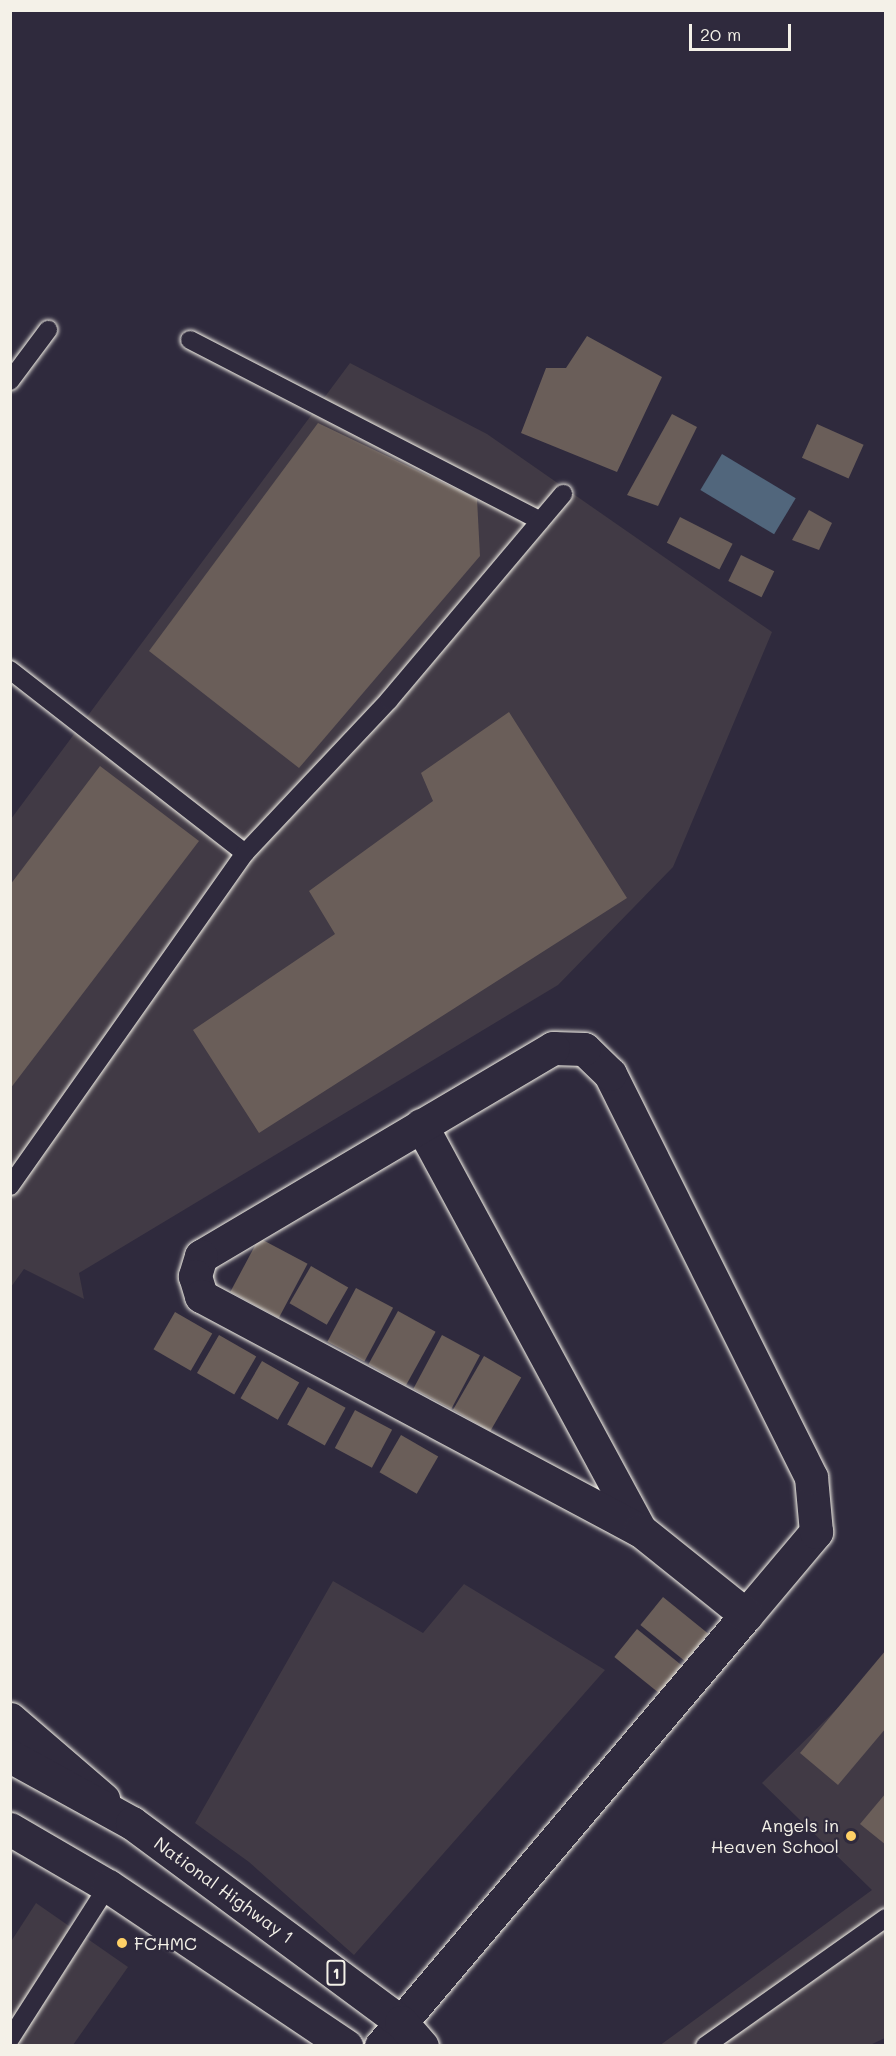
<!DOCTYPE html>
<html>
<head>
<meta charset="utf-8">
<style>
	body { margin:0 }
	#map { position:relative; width:896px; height:2056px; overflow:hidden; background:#2f2a3d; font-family:Mali,sans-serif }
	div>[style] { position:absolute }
	.built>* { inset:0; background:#413a45 }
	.water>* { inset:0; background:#51667c; transform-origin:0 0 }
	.building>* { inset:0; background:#6a5e59; transform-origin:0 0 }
	.roads { filter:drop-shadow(0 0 2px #f4f1e8) drop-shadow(0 0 2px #f4f1e8) }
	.lane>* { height:18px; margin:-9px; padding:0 9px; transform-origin:9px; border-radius:9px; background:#2f2a3d }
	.street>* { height:33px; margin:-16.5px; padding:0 16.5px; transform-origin:16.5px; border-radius:16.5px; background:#2f2a3d }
	.secondary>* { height:33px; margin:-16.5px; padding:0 16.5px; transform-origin:16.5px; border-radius:16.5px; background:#2f2a3d }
	.highway>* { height:33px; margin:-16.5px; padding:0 16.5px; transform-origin:16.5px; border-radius:16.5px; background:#2f2a3d }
	.dots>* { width:16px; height:16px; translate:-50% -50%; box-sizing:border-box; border:3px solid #2f2a3d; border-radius:50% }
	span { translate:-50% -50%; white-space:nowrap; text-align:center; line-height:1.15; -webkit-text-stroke:4.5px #2f2a3d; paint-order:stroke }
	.shield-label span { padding:2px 4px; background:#2f2a3d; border:2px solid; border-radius:4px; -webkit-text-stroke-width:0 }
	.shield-label { font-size:16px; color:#f4f1e8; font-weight:700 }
	.poi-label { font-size:18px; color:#f4f1e8 }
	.right { translate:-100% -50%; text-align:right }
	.left { translate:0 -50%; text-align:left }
	.street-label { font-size:18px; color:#f4f1e8 }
	.frame { position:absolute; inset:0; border:12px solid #f4f1e8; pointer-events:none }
	.scale { position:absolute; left:689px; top:24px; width:102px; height:27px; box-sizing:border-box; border:3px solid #f4f1e8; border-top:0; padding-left:8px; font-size:18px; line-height:21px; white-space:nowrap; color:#f4f1e8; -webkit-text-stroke:4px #2f2a3d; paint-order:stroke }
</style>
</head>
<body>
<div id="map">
	<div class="built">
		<i style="clip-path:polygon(350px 363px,487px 434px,772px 632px,673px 867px,558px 985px,79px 1273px,84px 1299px,24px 1269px,11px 1287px,11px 819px)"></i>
		<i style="clip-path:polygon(333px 1581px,423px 1633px,464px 1584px,605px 1670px,354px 1955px,249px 1862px,195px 1823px)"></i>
		<i style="clip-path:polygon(885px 1661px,885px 2038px,868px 2046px,659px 2046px,872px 1890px,762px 1783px)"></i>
		<i style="clip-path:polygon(36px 1903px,128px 1967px,73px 2045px,11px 2045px,10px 1943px)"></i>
	</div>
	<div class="water">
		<i style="left:722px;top:454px;width:86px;height:42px;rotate:31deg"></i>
	</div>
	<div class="building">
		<i style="clip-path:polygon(587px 336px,662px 377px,617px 472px,521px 433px,546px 368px,566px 368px)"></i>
		<i style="clip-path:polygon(672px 414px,697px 427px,658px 506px,627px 495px)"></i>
		<i style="clip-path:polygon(318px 423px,477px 499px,480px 556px,299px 768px,149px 651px)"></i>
		<i style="left:817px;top:424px;width:51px;height:37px;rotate:24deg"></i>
		<i style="clip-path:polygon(809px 510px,832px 523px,819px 550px,792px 540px)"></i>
		<i style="left:680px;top:517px;width:59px;height:29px;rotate:27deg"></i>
		<i style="left:741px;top:555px;width:37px;height:29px;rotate:26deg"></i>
		<i style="clip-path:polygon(509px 712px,627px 898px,259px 1133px,193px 1030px,335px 934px,309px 891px,433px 801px,421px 773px)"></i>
		<i style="clip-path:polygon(100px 766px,199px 841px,10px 1089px,10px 885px)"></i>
		<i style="left:259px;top:1238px;width:55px;height:61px;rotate:28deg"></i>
		<i style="left:311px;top:1266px;width:43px;height:43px;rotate:30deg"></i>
		<i style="left:356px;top:1288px;width:42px;height:61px;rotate:28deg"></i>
		<i style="left:398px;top:1311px;width:43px;height:61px;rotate:29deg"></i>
		<i style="left:175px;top:1312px;width:43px;height:43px;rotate:30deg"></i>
		<i style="left:219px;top:1335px;width:43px;height:44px;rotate:30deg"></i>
		<i style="left:442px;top:1335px;width:43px;height:61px;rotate:28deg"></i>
		<i style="left:484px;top:1356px;width:43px;height:62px;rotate:30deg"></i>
		<i style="left:262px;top:1361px;width:43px;height:43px;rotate:30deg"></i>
		<i style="left:308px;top:1387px;width:43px;height:43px;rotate:29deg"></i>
		<i style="left:355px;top:1410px;width:42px;height:43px;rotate:28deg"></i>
		<i style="left:401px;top:1435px;width:43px;height:43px;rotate:30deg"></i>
		<i style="left:663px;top:1597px;width:58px;height:36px;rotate:39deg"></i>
		<i style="left:637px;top:1629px;width:59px;height:36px;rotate:39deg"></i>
		<i style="clip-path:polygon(886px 1650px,886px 1728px,838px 1785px,800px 1753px)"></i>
		<i style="clip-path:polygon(886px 1793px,886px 1845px,860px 1824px)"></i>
	</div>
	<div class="roads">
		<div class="lane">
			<i style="left:190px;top:340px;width:394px;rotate:27.3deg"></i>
			<i style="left:10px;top:381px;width:64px;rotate:-53.3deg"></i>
			<i style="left:10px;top:670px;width:298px;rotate:37.9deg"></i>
			<i style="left:10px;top:1186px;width:408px;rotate:-54.8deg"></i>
			<i style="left:245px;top:853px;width:210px;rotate:-46.7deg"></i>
			<i style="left:389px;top:700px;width:270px;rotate:-49.8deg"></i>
			<i style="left:10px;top:2039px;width:182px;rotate:-57.4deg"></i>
			<i style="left:705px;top:2046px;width:222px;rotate:-35.3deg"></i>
		</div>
		<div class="street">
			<i style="left:421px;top:1125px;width:460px;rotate:61.6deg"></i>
			<i style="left:381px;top:2046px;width:565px;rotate:-49.74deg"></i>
			<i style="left:746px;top:1615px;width:109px;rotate:-49.9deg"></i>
			<i style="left:816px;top:1532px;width:55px;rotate:-95.2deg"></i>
			<i style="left:811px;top:1477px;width:450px;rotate:-116.5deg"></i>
			<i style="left:610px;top:1074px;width:36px;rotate:-136deg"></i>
			<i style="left:584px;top:1049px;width:31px;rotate:-178deg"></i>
			<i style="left:553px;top:1048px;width:409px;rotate:149.4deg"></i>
			<i style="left:201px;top:1256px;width:21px;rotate:107deg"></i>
			<i style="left:195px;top:1276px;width:21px;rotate:73deg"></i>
			<i style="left:201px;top:1296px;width:497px;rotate:28.1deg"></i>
			<i style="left:640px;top:1530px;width:136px;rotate:38.7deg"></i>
		</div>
		<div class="secondary">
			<i style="left:10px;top:1719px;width:123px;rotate:40.7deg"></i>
		</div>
		<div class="highway">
			<i style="left:10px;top:1756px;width:139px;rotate:28.8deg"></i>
			<i style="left:132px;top:1823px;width:335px;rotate:36.5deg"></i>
			<i style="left:401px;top:2022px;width:32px;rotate:49deg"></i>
			<i style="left:10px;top:1829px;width:113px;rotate:30.2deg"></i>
			<i style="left:108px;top:1886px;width:287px;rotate:33.9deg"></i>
		</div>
	</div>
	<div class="dots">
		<i style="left:851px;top:1836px;background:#ffd166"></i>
		<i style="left:122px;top:1943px;background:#ffd166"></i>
	</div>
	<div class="shield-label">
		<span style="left:336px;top:1973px">1</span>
	</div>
	<div class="poi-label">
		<span class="right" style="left:839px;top:1836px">Angels in<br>Heaven School</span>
		<span class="left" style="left:134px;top:1943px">FCHMC</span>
	</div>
	<div class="street-label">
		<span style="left:224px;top:1890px;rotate:36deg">National Highway 1</span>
	</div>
	<div class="frame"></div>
	<div class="scale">20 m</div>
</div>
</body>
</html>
